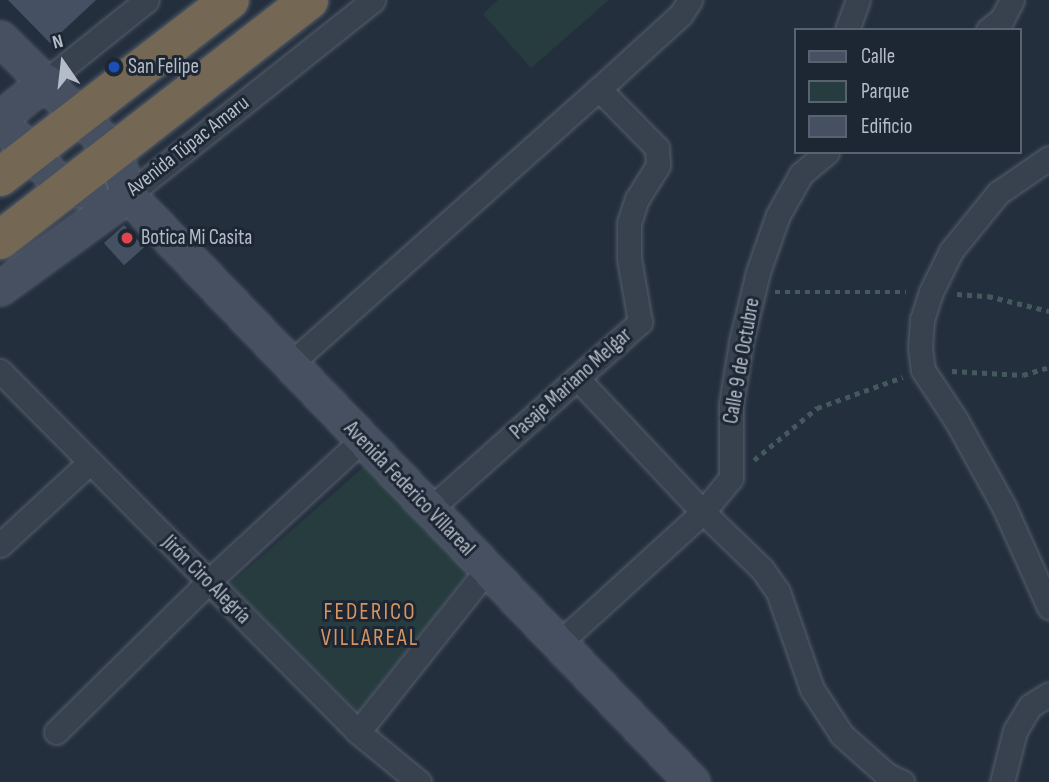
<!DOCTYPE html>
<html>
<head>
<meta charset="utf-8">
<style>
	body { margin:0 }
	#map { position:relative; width:1049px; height:782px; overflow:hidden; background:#242f3e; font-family:"Sofia Sans Condensed",sans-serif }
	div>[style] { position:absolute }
	.green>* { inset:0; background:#263c3f }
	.building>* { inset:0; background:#455162; transform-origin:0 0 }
	.path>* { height:4.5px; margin-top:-2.25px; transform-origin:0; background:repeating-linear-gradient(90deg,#44595c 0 5px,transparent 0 10px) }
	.roads { filter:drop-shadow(0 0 2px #565f6c) drop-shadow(0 0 2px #565f6c) }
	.street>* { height:23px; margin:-11.5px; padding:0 11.5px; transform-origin:11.5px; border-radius:11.5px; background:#38414e }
	.secondary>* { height:33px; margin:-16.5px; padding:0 16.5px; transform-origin:16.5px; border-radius:16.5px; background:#465061 }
	.highway>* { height:38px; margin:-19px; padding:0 19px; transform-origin:19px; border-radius:19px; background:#746855 }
	.dots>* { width:19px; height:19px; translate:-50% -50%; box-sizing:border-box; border:4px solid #1d2633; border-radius:50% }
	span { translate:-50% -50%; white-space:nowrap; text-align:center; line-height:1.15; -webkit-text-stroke:6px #1d2633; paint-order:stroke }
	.poi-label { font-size:21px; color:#b4bcc9 }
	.left { translate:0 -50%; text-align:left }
	.street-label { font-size:21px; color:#b4bcc9 }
	.neighbourhood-label { font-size:23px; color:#d59563; letter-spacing:2px }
	.legend { position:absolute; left:794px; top:28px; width:228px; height:126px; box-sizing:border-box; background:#1d2633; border:2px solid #59626f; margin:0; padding:9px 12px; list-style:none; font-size:21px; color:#b4bcc9 }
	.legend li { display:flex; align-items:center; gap:14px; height:35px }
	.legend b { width:35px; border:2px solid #59626f }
	.north { position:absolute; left:28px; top:28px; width:70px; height:70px; -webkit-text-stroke:5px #1d2633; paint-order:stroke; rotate:346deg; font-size:19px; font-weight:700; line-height:28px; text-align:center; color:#b4bcc9 }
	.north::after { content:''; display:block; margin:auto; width:24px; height:32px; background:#b4bcc9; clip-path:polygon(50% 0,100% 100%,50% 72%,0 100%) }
</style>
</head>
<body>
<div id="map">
	<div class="green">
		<i style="clip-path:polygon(498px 0,609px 0,531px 68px,483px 14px)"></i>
		<i style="clip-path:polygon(367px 464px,471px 570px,358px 712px,230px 584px)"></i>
	</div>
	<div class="building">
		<i style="clip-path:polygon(8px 0,96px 0,50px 43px)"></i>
		<i style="left:124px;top:225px;width:30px;height:27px;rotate:48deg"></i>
	</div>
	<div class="path">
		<i style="left:775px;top:292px;width:131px"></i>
		<i style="left:957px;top:294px;width:31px;rotate:4deg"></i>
		<i style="left:988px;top:296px;width:63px;rotate:13.8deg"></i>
		<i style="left:952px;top:371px;width:71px;rotate:3.2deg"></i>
		<i style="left:1023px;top:375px;width:27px;rotate:-17deg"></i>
		<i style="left:754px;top:460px;width:82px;rotate:-39.5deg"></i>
		<i style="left:817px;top:408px;width:91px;rotate:-19.8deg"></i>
	</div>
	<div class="roads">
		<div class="street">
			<i style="left:847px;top:30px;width:32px;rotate:-70deg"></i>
			<i style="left:988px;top:30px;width:18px;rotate:-38deg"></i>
			<i style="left:1002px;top:19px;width:21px;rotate:-62deg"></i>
			<i style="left:46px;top:81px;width:129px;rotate:-38.7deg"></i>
			<i style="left:1049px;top:158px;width:62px;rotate:145.5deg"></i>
			<i style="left:998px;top:193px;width:75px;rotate:129deg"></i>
			<i style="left:951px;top:251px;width:46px;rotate:116deg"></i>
			<i style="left:931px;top:292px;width:29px;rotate:108deg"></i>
			<i style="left:922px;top:320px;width:27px;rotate:94deg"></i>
			<i style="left:920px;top:347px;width:23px;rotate:83deg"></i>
			<i style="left:923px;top:370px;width:60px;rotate:56.6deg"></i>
			<i style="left:956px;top:420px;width:99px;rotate:61.1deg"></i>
			<i style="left:1004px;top:507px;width:110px;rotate:65.8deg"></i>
			<i style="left:128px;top:195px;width:313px;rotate:-38.5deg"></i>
			<i style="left:289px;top:365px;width:415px;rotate:-41.7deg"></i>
			<i style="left:599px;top:89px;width:111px;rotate:-42.4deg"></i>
			<i style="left:681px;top:14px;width:17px;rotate:-57deg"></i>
			<i style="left:0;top:371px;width:508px;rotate:45.24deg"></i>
			<i style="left:358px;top:732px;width:79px;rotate:39.3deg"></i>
			<i style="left:577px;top:378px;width:184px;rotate:46.8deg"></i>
			<i style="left:703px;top:512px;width:82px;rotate:44deg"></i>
			<i style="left:762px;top:569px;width:28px;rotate:55deg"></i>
			<i style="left:778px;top:592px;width:103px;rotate:70.7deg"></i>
			<i style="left:812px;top:689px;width:55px;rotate:56.9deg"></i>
			<i style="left:842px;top:735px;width:60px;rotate:41.6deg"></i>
			<i style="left:887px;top:775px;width:17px;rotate:25deg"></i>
			<i style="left:429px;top:510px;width:283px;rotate:-41.7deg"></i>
			<i style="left:640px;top:322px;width:65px;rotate:-99.8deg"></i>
			<i style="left:629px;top:258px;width:35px;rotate:-90deg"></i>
			<i style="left:629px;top:223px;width:25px;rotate:-72deg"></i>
			<i style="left:637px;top:199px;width:40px;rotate:-58deg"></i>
			<i style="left:658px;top:165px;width:17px;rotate:-93deg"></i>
			<i style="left:657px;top:148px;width:83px;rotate:-134.5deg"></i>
			<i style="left:0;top:545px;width:121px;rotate:-42.7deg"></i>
			<i style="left:558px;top:644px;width:196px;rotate:-42.3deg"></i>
			<i style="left:703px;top:512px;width:44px;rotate:-50.5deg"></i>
			<i style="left:731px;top:478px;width:74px;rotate:-90deg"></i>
			<i style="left:731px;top:404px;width:63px;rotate:-80.8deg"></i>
			<i style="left:741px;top:342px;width:72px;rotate:-76.3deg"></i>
			<i style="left:758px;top:272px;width:60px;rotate:-70.7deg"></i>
			<i style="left:778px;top:215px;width:47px;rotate:-60.7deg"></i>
			<i style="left:801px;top:174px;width:34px;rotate:-40deg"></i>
			<i style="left:56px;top:732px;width:214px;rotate:-44.6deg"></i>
			<i style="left:208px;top:582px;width:209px;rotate:-42.7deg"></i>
			<i style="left:358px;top:732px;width:207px;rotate:-51.5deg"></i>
			<i style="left:1002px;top:782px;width:53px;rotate:-75.7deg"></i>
			<i style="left:1015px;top:731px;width:29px;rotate:-59deg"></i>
			<i style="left:1030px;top:706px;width:22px;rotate:-32deg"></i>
		</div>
		<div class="secondary">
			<i style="left:0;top:38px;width:161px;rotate:44.7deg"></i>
			<i style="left:114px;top:151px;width:46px;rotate:72.3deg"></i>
			<i style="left:128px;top:195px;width:814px;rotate:46.14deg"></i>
			<i style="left:0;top:118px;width:59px;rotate:-38.8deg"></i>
			<i style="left:0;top:121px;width:94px;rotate:46.3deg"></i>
			<i style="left:65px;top:189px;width:25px;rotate:5deg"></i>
			<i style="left:0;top:288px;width:158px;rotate:-36deg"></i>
		</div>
		<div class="highway">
			<i style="left:0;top:177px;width:290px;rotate:-37.6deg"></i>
			<i style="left:0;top:240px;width:391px;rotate:-37.8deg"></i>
		</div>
	</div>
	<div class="dots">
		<i style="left:114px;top:67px;background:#1a4fb4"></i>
		<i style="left:127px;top:238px;background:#e0444e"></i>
	</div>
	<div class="poi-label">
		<span class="left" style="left:128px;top:67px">San Felipe</span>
		<span class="left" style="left:141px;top:238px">Botica Mi Casita</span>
	</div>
	<div class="street-label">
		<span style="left:188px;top:146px;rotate:-38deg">Avenida Túpac Amaru</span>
		<span style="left:742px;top:361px;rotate:-80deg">Calle 9 de Octubre</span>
		<span style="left:571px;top:384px;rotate:-42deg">Pasaje Mariano Melgar</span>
		<span style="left:409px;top:489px;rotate:46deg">Avenida Federico Villareal</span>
		<span style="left:206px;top:580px;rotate:45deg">Jirón Ciro Alegría</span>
	</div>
	<div class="neighbourhood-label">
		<span style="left:370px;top:625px">FEDERICO<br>VILLAREAL</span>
	</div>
	<ul class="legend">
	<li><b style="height:9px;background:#465061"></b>Calle</li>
	<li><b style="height:19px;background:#263c3f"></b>Parque</li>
	<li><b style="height:19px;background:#455162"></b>Edificio</li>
	</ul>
	<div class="north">N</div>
</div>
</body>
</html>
